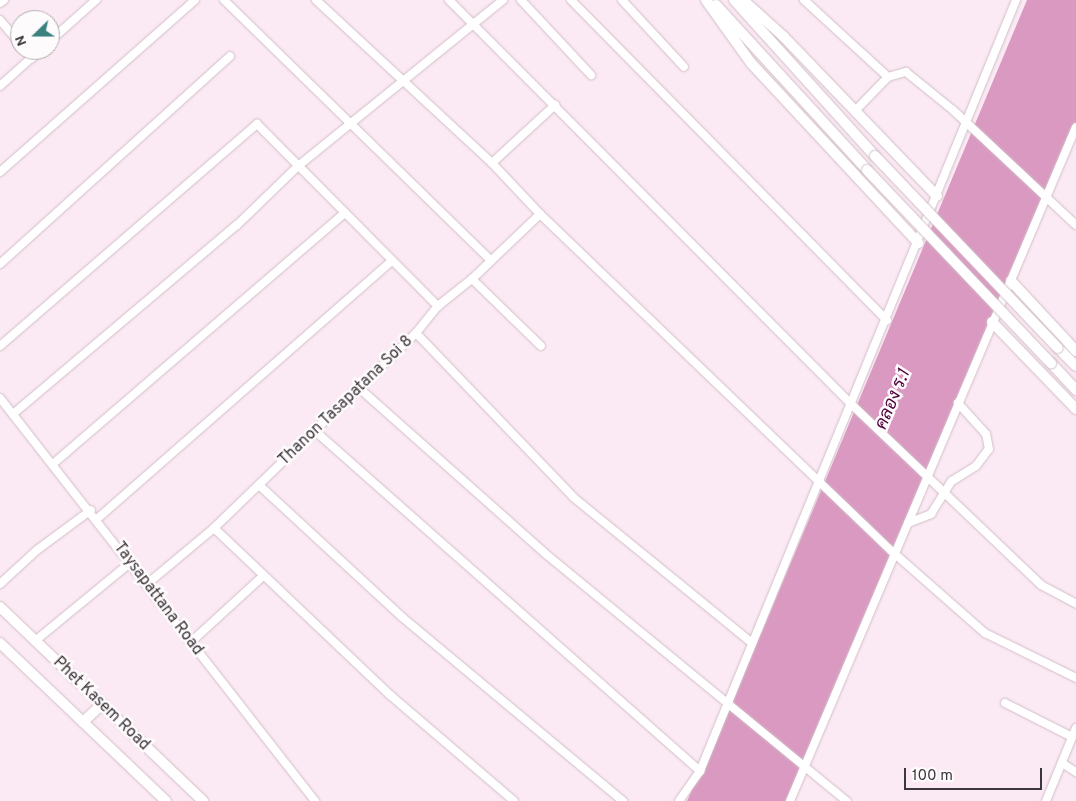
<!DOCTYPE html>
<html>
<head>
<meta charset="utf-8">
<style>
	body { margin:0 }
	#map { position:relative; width:1076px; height:801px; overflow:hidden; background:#fbe9f3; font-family:Overpass,Sarabun,sans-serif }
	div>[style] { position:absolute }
	.water>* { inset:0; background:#da99c0 }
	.roads { filter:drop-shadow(0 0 1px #d0bfc8) drop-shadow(0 0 1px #d0bfc8) }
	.street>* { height:8px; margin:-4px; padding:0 4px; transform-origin:4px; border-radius:4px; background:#fff }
	.secondary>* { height:10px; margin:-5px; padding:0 5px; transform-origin:5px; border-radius:5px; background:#fff }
	.bridges { filter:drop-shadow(0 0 1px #d0bfc8) drop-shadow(0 0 1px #d0bfc8) }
	.secondary-bridge>* { height:10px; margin:-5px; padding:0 5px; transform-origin:5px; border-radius:5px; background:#fff }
	span { translate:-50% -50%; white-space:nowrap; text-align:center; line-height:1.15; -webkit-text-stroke:5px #fefbfd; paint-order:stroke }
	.street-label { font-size:16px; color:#3d363a }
	.water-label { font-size:18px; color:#50013b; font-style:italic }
	.north { position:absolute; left:10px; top:10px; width:50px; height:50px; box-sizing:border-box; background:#fefbfd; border:1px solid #b1acaf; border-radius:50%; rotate:248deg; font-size:14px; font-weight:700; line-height:20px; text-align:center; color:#3d363a }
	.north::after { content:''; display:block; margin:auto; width:18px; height:22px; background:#39827f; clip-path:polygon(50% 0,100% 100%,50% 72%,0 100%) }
	.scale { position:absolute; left:904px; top:768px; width:138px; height:22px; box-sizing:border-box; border:2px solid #3d363a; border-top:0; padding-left:6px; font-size:15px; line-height:18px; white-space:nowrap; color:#3d363a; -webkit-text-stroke:4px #fefbfd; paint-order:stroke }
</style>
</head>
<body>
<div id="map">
	<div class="water">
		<i style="clip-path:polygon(1027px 0,1076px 0,1076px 122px,842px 674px,787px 801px,687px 801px,763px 629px)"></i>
	</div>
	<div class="roads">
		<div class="street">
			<i style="left:224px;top:0;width:373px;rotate:44.3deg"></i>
			<i style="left:316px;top:0;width:240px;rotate:42.8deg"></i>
			<i style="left:492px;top:163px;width:70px;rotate:46.7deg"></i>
			<i style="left:540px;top:214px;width:492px;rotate:43.8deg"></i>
			<i style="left:895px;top:554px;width:120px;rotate:41.3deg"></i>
			<i style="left:985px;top:633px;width:102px;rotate:26.3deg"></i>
			<i style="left:449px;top:0;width:567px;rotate:45.14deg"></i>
			<i style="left:849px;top:402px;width:265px;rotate:43.6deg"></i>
			<i style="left:1041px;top:585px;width:40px;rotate:28deg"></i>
			<i style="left:521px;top:0;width:103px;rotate:47deg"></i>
			<i style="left:571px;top:0;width:450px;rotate:45.4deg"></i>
			<i style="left:622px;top:0;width:91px;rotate:47.2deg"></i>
			<i style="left:804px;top:0;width:114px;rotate:42.5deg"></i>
			<i style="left:0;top:3px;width:5px;rotate:-37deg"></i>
			<i style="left:0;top:20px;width:31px;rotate:50deg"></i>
			<i style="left:50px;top:41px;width:62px;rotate:-41.7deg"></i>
			<i style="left:25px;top:50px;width:11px;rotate:49deg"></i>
			<i style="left:0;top:86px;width:54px;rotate:-42deg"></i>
			<i style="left:855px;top:111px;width:47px;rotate:-45.9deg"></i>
			<i style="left:888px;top:77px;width:19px;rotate:-16deg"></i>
			<i style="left:906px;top:72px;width:60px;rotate:39deg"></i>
			<i style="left:953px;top:110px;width:168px;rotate:43.1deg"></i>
			<i style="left:492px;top:163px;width:86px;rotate:-42.6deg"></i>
			<i style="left:0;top:172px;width:260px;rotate:-41.4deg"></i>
			<i style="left:0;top:264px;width:310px;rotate:-42.1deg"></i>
			<i style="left:472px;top:279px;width:96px;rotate:44.2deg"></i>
			<i style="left:416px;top:333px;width:227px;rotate:46.2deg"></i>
			<i style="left:573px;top:497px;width:230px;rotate:39.2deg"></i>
			<i style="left:0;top:346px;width:340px;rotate:-40.8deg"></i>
			<i style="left:257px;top:124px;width:257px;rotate:45.2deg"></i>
			<i style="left:359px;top:388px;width:251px;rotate:41.6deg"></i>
			<i style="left:547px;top:555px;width:388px;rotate:39.4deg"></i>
			<i style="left:0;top:398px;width:512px;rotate:51.99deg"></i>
			<i style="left:13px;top:414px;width:293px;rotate:-40.2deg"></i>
			<i style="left:237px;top:225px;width:85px;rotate:-44deg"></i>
			<i style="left:298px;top:166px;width:264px;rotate:-39deg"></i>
			<i style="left:315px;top:431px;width:514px;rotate:41.45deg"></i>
			<i style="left:54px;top:463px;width:384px;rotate:-40.7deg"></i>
			<i style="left:259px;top:485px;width:195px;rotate:42.7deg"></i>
			<i style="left:402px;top:617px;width:288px;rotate:39.8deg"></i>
			<i style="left:97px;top:519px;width:392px;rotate:-41.2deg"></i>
			<i style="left:908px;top:523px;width:25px;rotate:-21deg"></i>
			<i style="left:931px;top:514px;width:39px;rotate:-58deg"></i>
			<i style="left:952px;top:481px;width:28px;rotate:-32deg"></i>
			<i style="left:976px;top:466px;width:21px;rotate:-53deg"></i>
			<i style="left:989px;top:449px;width:15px;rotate:-101deg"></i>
			<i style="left:986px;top:434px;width:42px;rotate:-132.1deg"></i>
			<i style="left:214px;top:528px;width:243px;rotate:43.5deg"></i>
			<i style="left:390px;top:695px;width:163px;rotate:40.5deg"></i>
			<i style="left:0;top:584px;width:50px;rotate:-42.6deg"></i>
			<i style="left:37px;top:550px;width:67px;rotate:-36.5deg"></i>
			<i style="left:147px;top:584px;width:87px;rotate:-39.9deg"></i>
			<i style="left:214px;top:528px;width:281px;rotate:-44deg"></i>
			<i style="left:416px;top:333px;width:35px;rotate:-51deg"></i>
			<i style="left:438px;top:306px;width:43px;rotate:-38.5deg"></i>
			<i style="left:472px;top:279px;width:94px;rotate:-43.7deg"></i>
			<i style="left:35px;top:641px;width:123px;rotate:-39.4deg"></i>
			<i style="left:191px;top:642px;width:98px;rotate:-42.5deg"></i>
			<i style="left:1005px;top:703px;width:75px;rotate:26.9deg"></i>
			<i style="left:1062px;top:763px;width:17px;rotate:33deg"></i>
			<i style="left:679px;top:801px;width:37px;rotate:-55deg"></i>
			<i style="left:700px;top:771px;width:833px;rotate:-67.71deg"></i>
			<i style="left:790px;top:801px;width:732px;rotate:-67.01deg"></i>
			<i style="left:1046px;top:801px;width:79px;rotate:-67.7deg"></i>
		</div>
		<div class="secondary">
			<i style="left:706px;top:0;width:77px;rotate:54.5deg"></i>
			<i style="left:751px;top:63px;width:246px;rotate:47.1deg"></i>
			<i style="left:734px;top:0;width:210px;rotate:47.9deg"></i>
			<i style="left:743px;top:0;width:54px;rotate:42deg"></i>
			<i style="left:783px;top:36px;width:222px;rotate:46.1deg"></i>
			<i style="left:716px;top:5px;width:224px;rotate:47.5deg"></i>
			<i style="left:1011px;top:281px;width:96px;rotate:47.1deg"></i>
			<i style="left:992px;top:322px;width:121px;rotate:46deg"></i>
			<i style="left:1058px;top:348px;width:25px;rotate:45deg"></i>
			<i style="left:1051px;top:363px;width:37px;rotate:47deg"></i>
			<i style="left:0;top:607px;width:281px;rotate:43.7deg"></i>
			<i style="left:0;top:643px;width:229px;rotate:43.6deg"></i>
			<i style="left:83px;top:722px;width:25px;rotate:-43deg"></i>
		</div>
	</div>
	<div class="bridges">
		<div class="secondary-bridge">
			<i style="left:875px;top:156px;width:265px;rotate:46.4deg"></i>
			<i style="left:867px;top:170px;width:267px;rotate:46.4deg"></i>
		</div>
	</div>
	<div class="street-label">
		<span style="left:346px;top:401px;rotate:-44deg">Thanon Tasapatana Soi 8</span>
		<span style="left:158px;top:599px;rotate:53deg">Taysapattana Road</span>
		<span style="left:101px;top:704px;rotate:44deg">Phet Kasem Road</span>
	</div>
	<div class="water-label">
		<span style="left:894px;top:400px;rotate:-67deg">คลอง ร.1</span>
	</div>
	<div class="north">N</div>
	<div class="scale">100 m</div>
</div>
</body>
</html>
